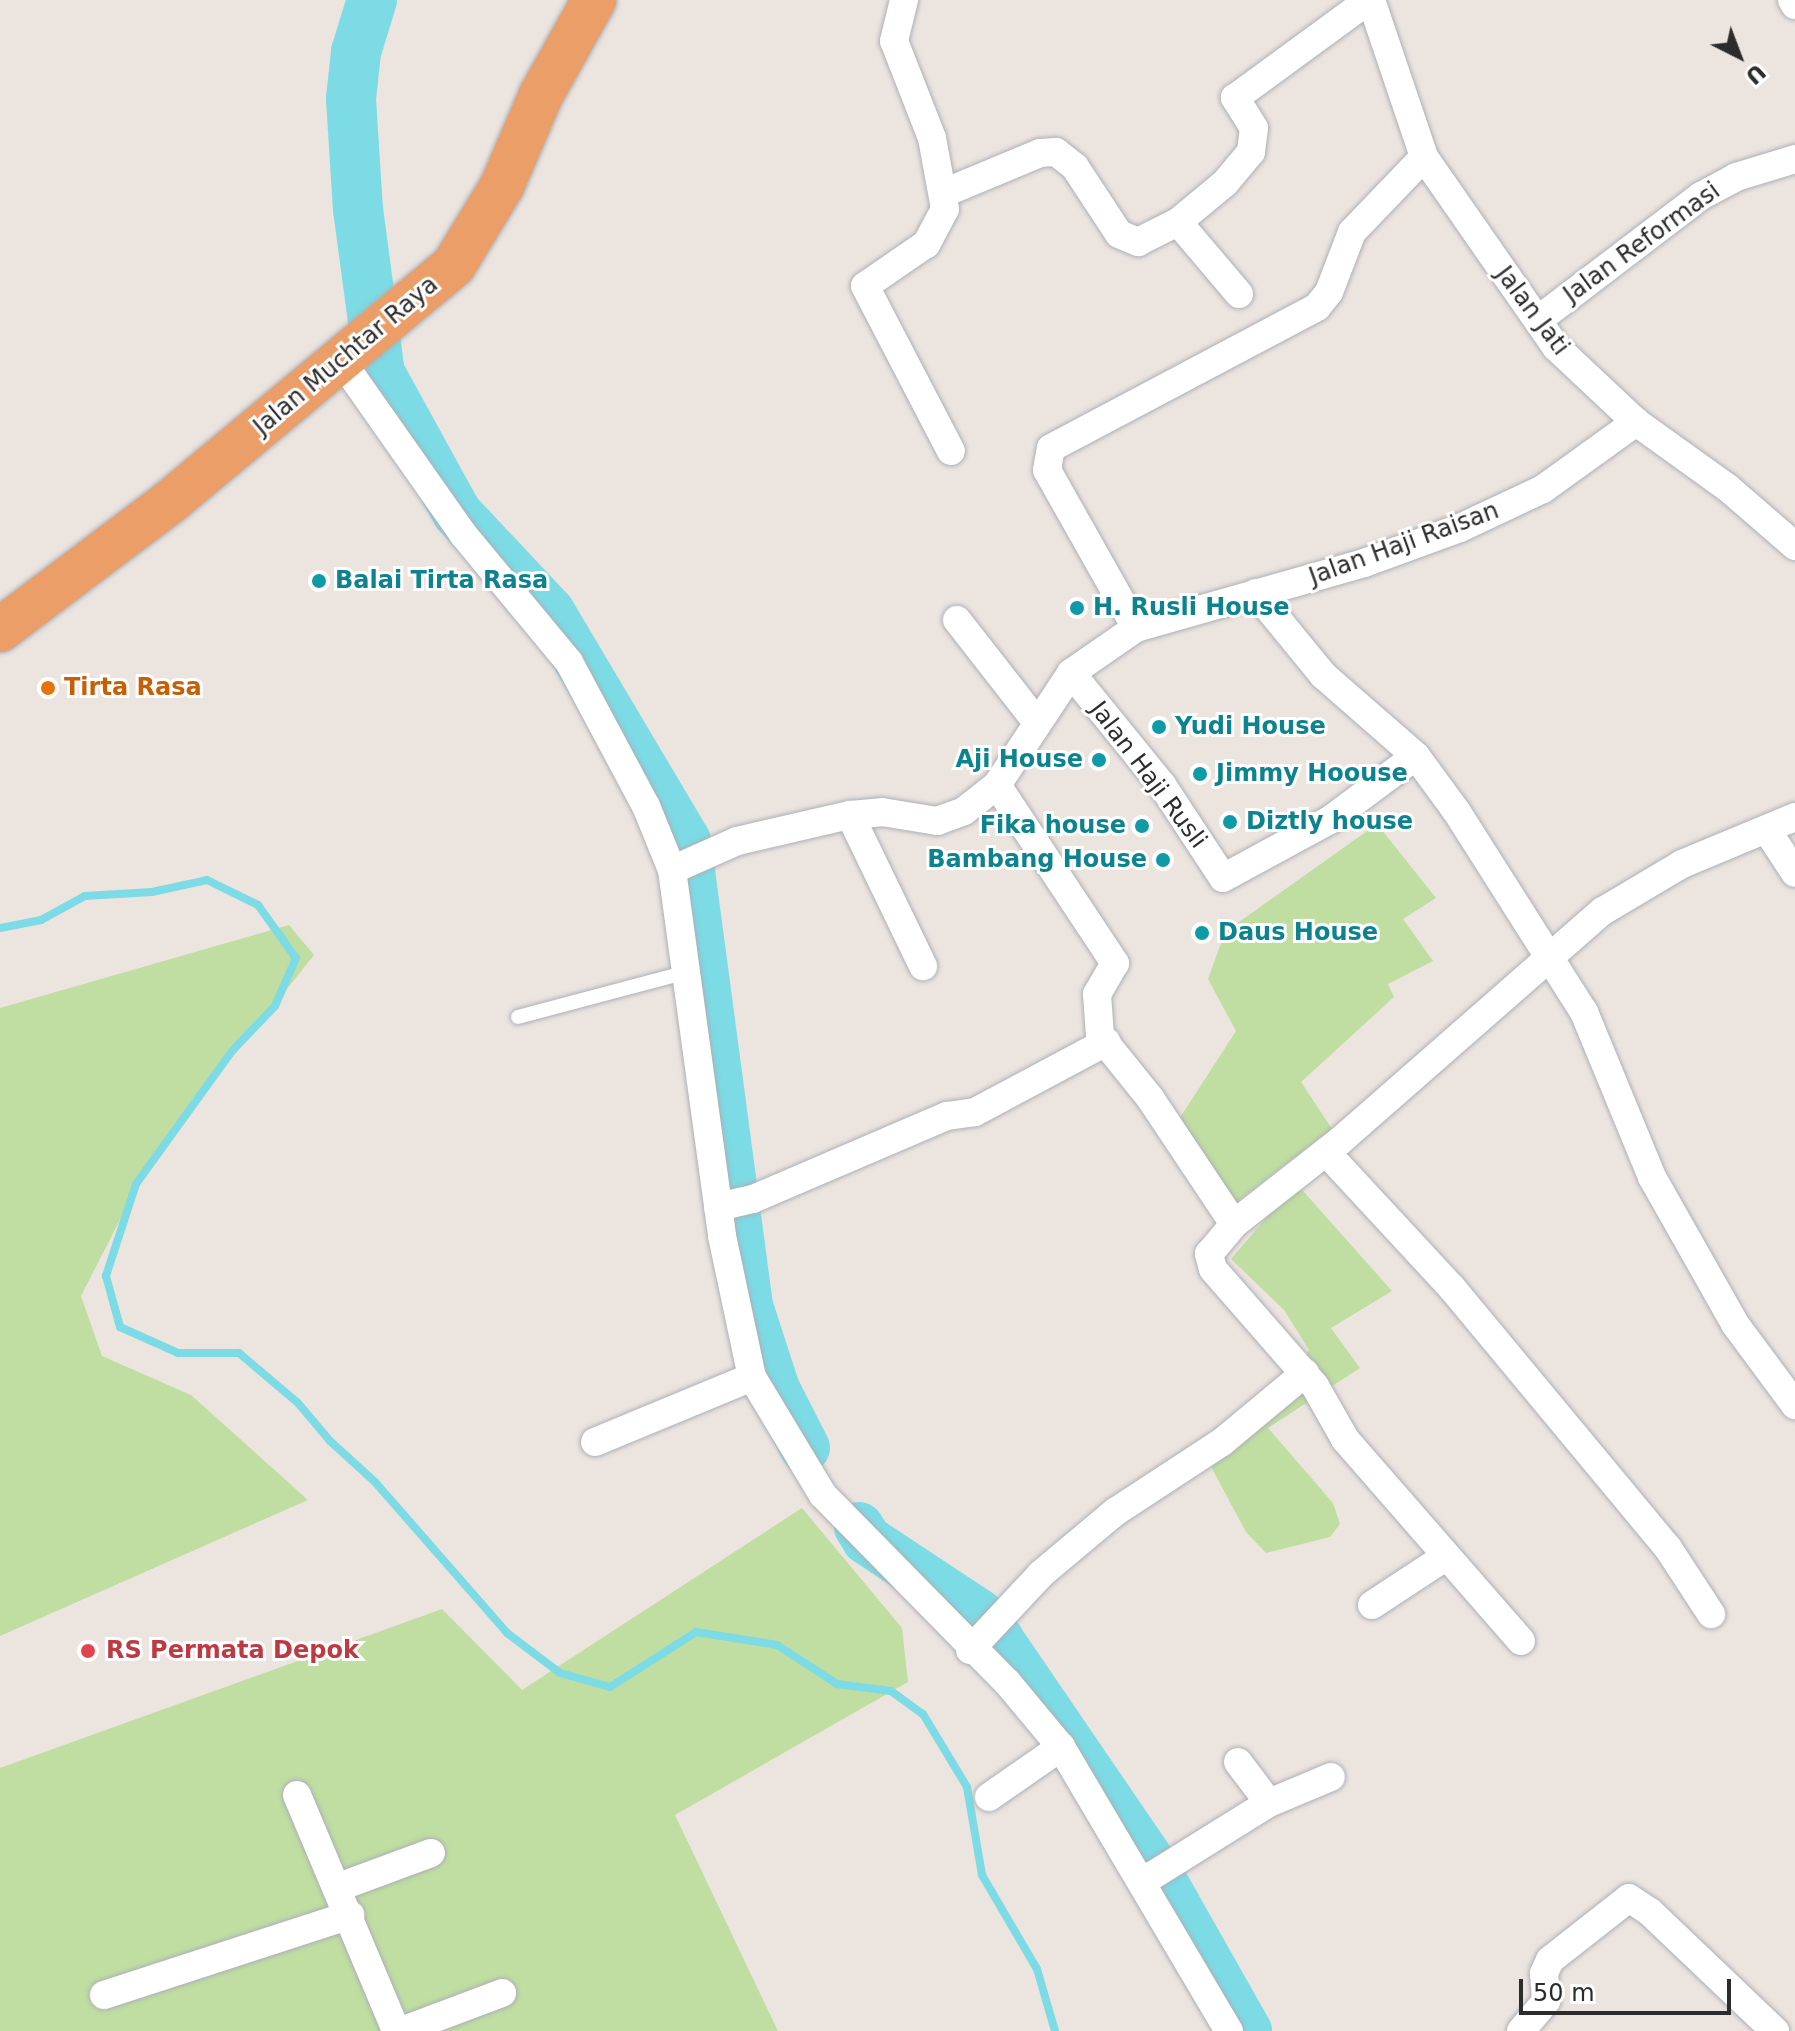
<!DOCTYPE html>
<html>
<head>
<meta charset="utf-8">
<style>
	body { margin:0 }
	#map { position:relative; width:1795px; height:2031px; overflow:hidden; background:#ece4df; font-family:"DejaVu Sans",sans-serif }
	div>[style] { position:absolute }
	.green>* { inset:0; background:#c0dea1 }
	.stream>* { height:8px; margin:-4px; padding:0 4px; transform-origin:4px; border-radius:4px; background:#7cdbe5 }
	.river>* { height:50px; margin:-25px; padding:0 25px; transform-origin:25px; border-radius:25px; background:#7cdbe5 }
	.roads { filter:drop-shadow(0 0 2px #acb0b7) drop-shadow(0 0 2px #acb0b7) }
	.service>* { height:14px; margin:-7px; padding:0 7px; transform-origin:7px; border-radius:7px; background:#fff }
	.minor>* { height:28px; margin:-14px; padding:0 14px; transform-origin:14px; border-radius:14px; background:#fff }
	.trunk>* { height:44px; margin:-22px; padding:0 22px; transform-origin:22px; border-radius:22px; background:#eb9e68 }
	.dots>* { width:22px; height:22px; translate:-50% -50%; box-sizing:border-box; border:4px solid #fff; border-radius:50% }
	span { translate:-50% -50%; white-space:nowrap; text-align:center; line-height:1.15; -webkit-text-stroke:6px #fff; paint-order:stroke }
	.street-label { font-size:24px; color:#2c2c2c }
	.culture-label { font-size:24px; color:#0d838f; font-weight:700 }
	.left { translate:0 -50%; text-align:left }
	.right { translate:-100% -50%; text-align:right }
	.food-label { font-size:24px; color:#c56008; font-weight:700 }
	.health-label { font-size:24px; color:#be3a42; font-weight:700 }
	.north { position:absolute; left:1699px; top:16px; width:80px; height:80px; -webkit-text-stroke:6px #fff; paint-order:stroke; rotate:138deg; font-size:22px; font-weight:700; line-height:32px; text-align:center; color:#2c2c2c }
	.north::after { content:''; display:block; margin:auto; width:28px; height:36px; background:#2c2c2c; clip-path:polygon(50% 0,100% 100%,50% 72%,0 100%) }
	.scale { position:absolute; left:1519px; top:1979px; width:212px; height:36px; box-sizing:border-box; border:4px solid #2c2c2c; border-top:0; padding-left:10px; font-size:24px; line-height:28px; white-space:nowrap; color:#2c2c2c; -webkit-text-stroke:6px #fff; paint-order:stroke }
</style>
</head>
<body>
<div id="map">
	<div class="green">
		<i style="clip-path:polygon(1377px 824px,1436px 898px,1403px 919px,1433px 961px,1388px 984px,1394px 997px,1301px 1082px,1332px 1129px,1231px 1206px,1172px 1130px,1236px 1031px,1208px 979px,1225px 932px)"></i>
		<i style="clip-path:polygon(289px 925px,314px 955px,150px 1161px,81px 1296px,102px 1356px,191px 1395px,308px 1500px,0 1636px,0 1008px)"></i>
		<i style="clip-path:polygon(1296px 1183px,1392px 1291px,1331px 1328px,1360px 1368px,1268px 1428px,1333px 1503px,1340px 1524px,1330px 1537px,1266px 1553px,1246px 1532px,1209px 1463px,1283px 1386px,1309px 1350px,1284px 1310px,1231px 1259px)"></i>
		<i style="clip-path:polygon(802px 1508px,902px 1628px,908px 1682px,675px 1815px,778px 2031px,0 2031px,0 1768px,442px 1609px,522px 1690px)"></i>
	</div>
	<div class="stream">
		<i style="left:0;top:928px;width:42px;rotate:-11deg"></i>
		<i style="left:41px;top:920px;width:50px;rotate:-28.6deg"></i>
		<i style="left:85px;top:896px;width:67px;rotate:-3.4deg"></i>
		<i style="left:152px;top:892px;width:56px;rotate:-12.3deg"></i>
		<i style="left:207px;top:880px;width:57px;rotate:26.1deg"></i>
		<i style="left:258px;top:905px;width:65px;rotate:54.4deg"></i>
		<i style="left:296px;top:958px;width:52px;rotate:113.6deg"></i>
		<i style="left:275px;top:1006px;width:62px;rotate:133.7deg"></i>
		<i style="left:232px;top:1051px;width:164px;rotate:125.8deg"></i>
		<i style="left:136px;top:1184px;width:97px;rotate:108.1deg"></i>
		<i style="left:106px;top:1276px;width:53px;rotate:74.6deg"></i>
		<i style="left:120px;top:1327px;width:64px;rotate:24.1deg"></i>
		<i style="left:178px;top:1353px;width:61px"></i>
		<i style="left:239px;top:1353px;width:77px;rotate:40.3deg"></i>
		<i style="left:298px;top:1403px;width:50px;rotate:49.9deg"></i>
		<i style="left:330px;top:1441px;width:61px;rotate:42.3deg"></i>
		<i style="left:375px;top:1482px;width:201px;rotate:48.8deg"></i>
		<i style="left:507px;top:1633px;width:66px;rotate:37deg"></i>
		<i style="left:560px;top:1673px;width:52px;rotate:15.6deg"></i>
		<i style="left:610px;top:1687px;width:102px;rotate:-32.6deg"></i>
		<i style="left:696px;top:1632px;width:82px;rotate:9.1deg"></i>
		<i style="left:777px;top:1645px;width:72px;rotate:33deg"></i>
		<i style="left:837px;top:1684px;width:54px;rotate:7.4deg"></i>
		<i style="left:891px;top:1691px;width:39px;rotate:36deg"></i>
		<i style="left:923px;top:1714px;width:85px;rotate:58.9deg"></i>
		<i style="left:967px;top:1787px;width:89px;rotate:80.3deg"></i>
		<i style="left:982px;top:1875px;width:109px;rotate:59.7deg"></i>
		<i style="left:1037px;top:1969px;width:65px;rotate:73.8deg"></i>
	</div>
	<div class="river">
		<i style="left:372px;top:0;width:54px;rotate:107.1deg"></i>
		<i style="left:356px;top:52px;width:47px;rotate:96.1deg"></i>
		<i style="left:351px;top:99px;width:110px;rotate:86.4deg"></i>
		<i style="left:358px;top:209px;width:165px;rotate:82.4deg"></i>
		<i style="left:380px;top:373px;width:160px;rotate:61.2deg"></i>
		<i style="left:457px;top:513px;width:136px;rotate:46.8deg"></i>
		<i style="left:550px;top:612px;width:266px;rotate:59.3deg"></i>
		<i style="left:686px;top:841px;width:469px;rotate:82.4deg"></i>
		<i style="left:748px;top:1306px;width:87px;rotate:72deg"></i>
		<i style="left:775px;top:1389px;width:66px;rotate:63deg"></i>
		<i style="left:859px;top:1527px;width:15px;rotate:58deg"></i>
		<i style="left:867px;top:1540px;width:134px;rotate:33.5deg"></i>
		<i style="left:979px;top:1614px;width:33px;rotate:52deg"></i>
		<i style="left:999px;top:1640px;width:281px;rotate:55.7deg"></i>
		<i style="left:1157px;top:1872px;width:183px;rotate:60.5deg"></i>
	</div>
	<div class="roads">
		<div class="service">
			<i style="left:518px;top:1017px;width:175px;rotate:-14.9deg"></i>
		</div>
		<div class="minor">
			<i style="left:904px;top:0;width:42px;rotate:103.7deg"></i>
			<i style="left:894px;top:41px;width:104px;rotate:68.6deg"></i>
			<i style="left:932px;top:138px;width:72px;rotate:79.6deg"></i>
			<i style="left:945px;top:209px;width:40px;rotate:118deg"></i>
			<i style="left:926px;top:244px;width:74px;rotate:145.5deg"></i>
			<i style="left:865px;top:286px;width:186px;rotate:62.5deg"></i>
			<i style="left:1371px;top:0;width:166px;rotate:71.3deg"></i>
			<i style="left:1424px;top:157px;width:231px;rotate:55.2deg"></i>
			<i style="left:1556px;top:347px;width:110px;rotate:43.2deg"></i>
			<i style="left:1636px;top:422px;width:113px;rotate:35.7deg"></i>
			<i style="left:1728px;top:488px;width:89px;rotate:40.9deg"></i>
			<i style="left:1792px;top:0;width:6px;rotate:59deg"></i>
			<i style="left:944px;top:193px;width:104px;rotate:-22.6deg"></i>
			<i style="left:1040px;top:153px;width:16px;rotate:-4deg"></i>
			<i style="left:1056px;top:152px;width:24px;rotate:38deg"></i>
			<i style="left:1075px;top:167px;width:80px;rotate:56.7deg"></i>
			<i style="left:1119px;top:234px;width:21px;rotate:23deg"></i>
			<i style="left:1138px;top:242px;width:45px;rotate:-26.6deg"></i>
			<i style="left:1239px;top:294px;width:94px;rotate:-130.3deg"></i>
			<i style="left:1178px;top:222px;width:61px;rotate:-39.7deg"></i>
			<i style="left:1225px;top:183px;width:40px;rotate:-50deg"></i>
			<i style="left:1251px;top:152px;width:24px;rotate:-83deg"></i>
			<i style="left:1254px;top:128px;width:36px;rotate:-122deg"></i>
			<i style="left:1235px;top:98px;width:166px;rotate:-36.2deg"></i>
			<i style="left:1538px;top:320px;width:205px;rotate:-37.3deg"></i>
			<i style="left:1701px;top:196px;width:40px;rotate:-28deg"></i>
			<i style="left:1736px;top:177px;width:62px;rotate:-17deg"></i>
			<i style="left:340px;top:359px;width:214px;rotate:54.9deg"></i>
			<i style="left:463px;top:534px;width:166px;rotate:50.4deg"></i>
			<i style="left:569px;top:662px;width:163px;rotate:61.9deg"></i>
			<i style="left:646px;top:806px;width:69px;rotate:67.9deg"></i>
			<i style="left:672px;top:870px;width:369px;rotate:82.2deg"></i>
			<i style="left:722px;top:1236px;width:144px;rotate:78deg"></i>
			<i style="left:752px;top:1377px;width:138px;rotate:59deg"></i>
			<i style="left:823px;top:1495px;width:262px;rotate:45.5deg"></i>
			<i style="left:1007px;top:1682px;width:85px;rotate:50.3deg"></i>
			<i style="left:1061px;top:1747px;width:330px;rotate:59.4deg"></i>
			<i style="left:1256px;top:593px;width:106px;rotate:50.7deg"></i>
			<i style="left:1323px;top:675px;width:123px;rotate:41.1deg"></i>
			<i style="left:1416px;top:756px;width:69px;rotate:53.8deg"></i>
			<i style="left:1457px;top:812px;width:237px;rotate:57.6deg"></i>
			<i style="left:1584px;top:1012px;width:178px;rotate:67.6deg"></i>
			<i style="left:1652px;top:1177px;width:169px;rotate:60.5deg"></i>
			<i style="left:1735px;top:1324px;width:101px;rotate:53.5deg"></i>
			<i style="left:957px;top:620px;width:128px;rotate:52deg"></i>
			<i style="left:1136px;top:628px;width:181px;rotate:-119.4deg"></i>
			<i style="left:1047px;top:470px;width:22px;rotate:-80deg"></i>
			<i style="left:1051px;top:448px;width:301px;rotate:-27.9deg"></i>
			<i style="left:1317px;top:307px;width:19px;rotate:-51deg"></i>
			<i style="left:1329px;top:292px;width:64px;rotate:-69deg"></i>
			<i style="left:1352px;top:232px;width:104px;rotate:-46.2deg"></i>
			<i style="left:1071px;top:673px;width:144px;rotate:50.9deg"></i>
			<i style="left:1162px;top:785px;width:111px;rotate:56.7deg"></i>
			<i style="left:1223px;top:878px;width:122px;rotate:-28.5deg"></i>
			<i style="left:1330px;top:820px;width:107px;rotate:-36.7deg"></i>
			<i style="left:997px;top:785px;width:214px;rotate:56.5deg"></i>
			<i style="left:1115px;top:963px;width:36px;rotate:120deg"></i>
			<i style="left:1097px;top:994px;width:42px;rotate:85.9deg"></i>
			<i style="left:1100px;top:1036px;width:80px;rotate:51.1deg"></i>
			<i style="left:1150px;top:1098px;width:151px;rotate:56.3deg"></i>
			<i style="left:850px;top:815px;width:168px;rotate:64.2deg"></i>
			<i style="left:1767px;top:830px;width:51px;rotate:56.9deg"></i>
			<i style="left:672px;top:870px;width:71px;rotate:-24deg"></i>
			<i style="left:737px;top:841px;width:116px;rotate:-13deg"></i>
			<i style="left:850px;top:815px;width:32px;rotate:-5deg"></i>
			<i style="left:882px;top:812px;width:56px;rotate:9.3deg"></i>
			<i style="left:937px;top:821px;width:29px;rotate:-20deg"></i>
			<i style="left:964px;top:811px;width:42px;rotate:-38.2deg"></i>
			<i style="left:997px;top:785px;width:134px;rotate:-56.5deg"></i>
			<i style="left:1071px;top:673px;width:79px;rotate:-34.7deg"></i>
			<i style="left:1136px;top:628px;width:237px;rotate:-15.9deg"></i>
			<i style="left:1364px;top:563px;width:102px;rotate:-20deg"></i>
			<i style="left:1460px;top:528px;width:92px;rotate:-25.2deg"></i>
			<i style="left:1543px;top:489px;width:115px;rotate:-35.8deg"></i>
			<i style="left:1326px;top:1152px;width:185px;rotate:47.2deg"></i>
			<i style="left:1452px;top:1288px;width:338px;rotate:50.3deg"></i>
			<i style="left:1668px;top:1548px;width:79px;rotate:56.9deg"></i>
			<i style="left:718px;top:1207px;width:36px;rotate:-13deg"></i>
			<i style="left:753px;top:1199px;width:211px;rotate:-23.2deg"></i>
			<i style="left:947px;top:1116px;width:28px;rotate:-8deg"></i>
			<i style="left:975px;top:1112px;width:149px;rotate:-28.1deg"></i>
			<i style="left:595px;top:1442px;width:170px;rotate:-22.5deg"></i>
			<i style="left:1372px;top:1605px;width:87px;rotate:-33.3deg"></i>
			<i style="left:1521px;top:1641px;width:268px;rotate:-131.1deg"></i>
			<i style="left:1345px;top:1439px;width:61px;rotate:-119.5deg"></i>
			<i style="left:1315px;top:1386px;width:155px;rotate:-131.1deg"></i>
			<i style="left:1213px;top:1269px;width:16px;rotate:-105deg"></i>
			<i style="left:1209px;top:1254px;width:39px;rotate:-50deg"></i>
			<i style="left:1234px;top:1224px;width:136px;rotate:-38.1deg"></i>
			<i style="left:1341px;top:1140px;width:348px;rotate:-41.2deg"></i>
			<i style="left:1603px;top:911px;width:92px;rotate:-30.7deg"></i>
			<i style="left:1682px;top:864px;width:122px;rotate:-22.6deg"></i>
			<i style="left:970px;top:1650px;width:104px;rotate:-46.9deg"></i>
			<i style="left:1041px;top:1574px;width:97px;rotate:-40deg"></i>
			<i style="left:1115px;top:1512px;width:128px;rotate:-33.2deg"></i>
			<i style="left:1222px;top:1442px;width:108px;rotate:-39.7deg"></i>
			<i style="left:1238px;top:1762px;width:51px;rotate:52.9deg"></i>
			<i style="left:297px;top:1795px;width:256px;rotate:67.2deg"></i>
			<i style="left:989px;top:1797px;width:88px;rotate:-34.8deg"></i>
			<i style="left:1142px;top:1882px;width:150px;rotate:-31.9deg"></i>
			<i style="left:1269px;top:1803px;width:67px;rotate:-22.8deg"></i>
			<i style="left:339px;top:1887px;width:98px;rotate:-20.3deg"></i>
			<i style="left:104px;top:1995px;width:259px;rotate:-18deg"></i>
			<i style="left:401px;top:2031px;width:108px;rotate:-20.6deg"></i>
			<i style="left:1521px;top:2031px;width:39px;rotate:-50deg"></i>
			<i style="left:1546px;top:2001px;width:28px;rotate:-94deg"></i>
			<i style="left:1544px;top:1973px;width:14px;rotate:-65deg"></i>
			<i style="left:1550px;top:1960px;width:100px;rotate:-38.1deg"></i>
			<i style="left:1629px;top:1898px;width:25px;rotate:34deg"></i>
			<i style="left:1650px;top:1912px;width:173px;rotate:43.6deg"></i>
		</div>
		<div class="trunk">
			<i style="left:0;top:630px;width:214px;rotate:-37deg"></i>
			<i style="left:171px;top:501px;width:368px;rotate:-39.8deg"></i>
			<i style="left:454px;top:265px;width:92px;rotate:-58.7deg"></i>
			<i style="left:502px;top:186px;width:99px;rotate:-66.8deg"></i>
			<i style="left:541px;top:95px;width:109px;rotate:-60.8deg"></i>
		</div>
	</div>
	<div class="dots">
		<i style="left:319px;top:581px;background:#0f9aa8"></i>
		<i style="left:1077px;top:608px;background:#0f9aa8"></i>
		<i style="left:48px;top:688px;background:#e8710a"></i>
		<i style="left:1159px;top:727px;background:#0f9aa8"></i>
		<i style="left:1099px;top:760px;background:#0f9aa8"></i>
		<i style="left:1200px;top:774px;background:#0f9aa8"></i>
		<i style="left:1230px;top:822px;background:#0f9aa8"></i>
		<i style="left:1142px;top:826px;background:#0f9aa8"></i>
		<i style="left:1163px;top:860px;background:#0f9aa8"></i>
		<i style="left:1202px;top:933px;background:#0f9aa8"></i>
		<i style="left:88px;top:1651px;background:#e0444e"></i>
	</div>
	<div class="street-label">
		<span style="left:1642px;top:243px;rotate:-36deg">Jalan Reformasi</span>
		<span style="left:1532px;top:311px;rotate:53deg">Jalan Jati</span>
		<span style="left:346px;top:356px;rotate:-40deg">Jalan Muchtar Raya</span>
		<span style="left:1404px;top:544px;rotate:-20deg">Jalan Haji Raisan</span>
		<span style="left:1148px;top:775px;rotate:53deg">Jalan Haji Rusli</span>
	</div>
	<div class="culture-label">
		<span class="left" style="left:335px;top:581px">Balai Tirta Rasa</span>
		<span class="left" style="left:1093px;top:608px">H. Rusli House</span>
		<span class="left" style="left:1175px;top:727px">Yudi House</span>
		<span class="right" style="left:1083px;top:760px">Aji House</span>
		<span class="left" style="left:1216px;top:774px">Jimmy Hoouse</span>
		<span class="left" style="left:1246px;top:822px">Diztly house</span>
		<span class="right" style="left:1126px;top:826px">Fika house</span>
		<span class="right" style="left:1147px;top:860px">Bambang House</span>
		<span class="left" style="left:1218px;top:933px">Daus House</span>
	</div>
	<div class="food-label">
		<span class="left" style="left:64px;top:688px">Tirta Rasa</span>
	</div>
	<div class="health-label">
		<span class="left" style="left:106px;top:1651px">RS Permata Depok</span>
	</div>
	<div class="north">U</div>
	<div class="scale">50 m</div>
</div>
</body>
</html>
